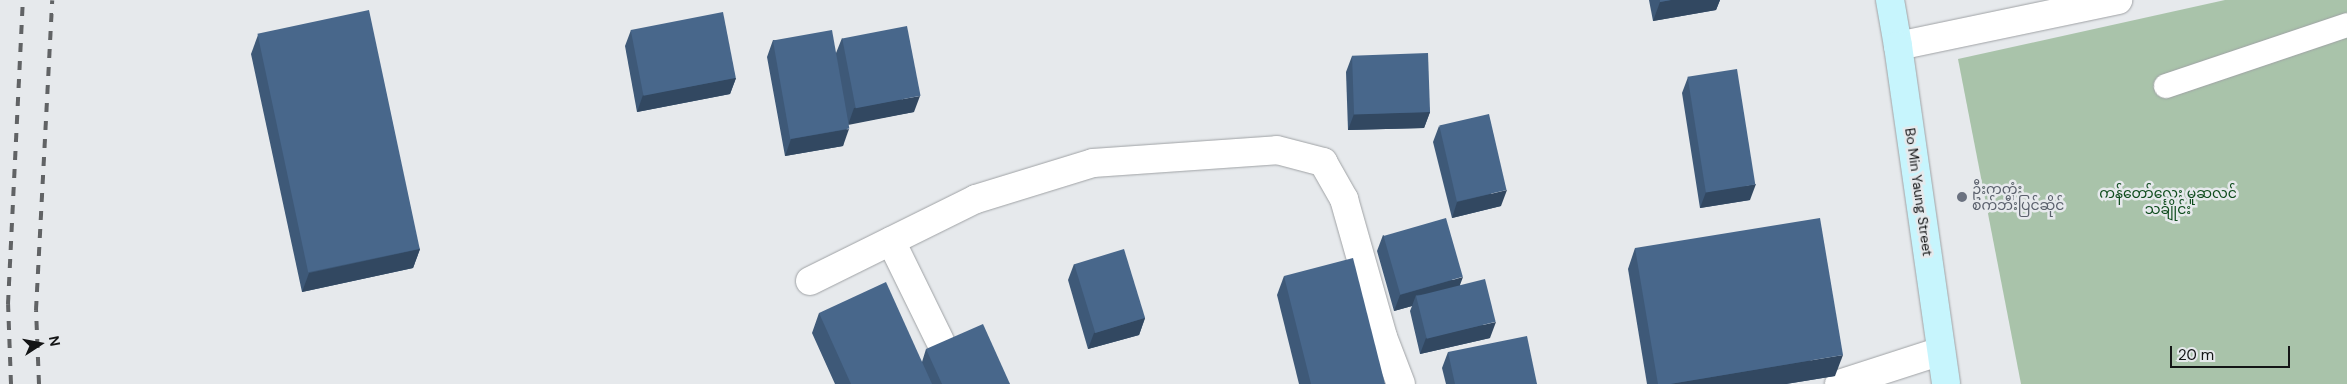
<!DOCTYPE html>
<html>
<head>
<meta charset="utf-8">
<style>
	body { margin:0 }
	#map { position:relative; width:2347px; height:384px; overflow:hidden; background:#e6e9ec; font-family:"DM Sans","Noto Sans Myanmar",sans-serif }
	div>[style] { position:absolute }
	.green>* { inset:0; background:#a9c3aa }
	.roads { filter:drop-shadow(0 0 1px #9fa2a5) drop-shadow(0 0 1px #9fa2a5) }
	.service>* { height:24px; margin:-12px; padding:0 12px; transform-origin:12px; border-radius:12px; background:#fff }
	.minor>* { height:28px; margin:-14px; padding:0 14px; transform-origin:14px; border-radius:14px; background:#fff }
	.secondary>* { height:28px; margin:-14px; padding:0 14px; transform-origin:14px; border-radius:14px; background:#c7f5fd }
	.rail>* { height:4px; margin-top:-2px; transform-origin:0; background:repeating-linear-gradient(90deg,#616365 0 9px,transparent 0 18px) }
	.wall>* { inset:0; background:#3e5978 }
	.shaded-wall>* { inset:0; background:#324861 }
	.building>* { inset:0; background:#48678b; transform-origin:0 0 }
	.dots>* { width:14px; height:14px; translate:-50% -50%; box-sizing:border-box; border:2px solid #e6e9ec; border-radius:50% }
	span { translate:-50% -50%; white-space:nowrap; text-align:center; line-height:1.15; -webkit-text-stroke:5px #e6e9ec; paint-order:stroke }
	.worship-label { font-size:14px; color:#5b616d }
	.left { translate:0 -50%; text-align:left }
	.street-label { font-size:14px; color:#141516 }
	.park-label { font-size:14px; color:#0f4c1d }
	.north { position:absolute; left:15px; top:319px; width:50px; height:50px; -webkit-text-stroke:4px #e6e9ec; paint-order:stroke; rotate:79deg; font-size:14px; font-weight:700; line-height:20px; text-align:center; color:#141516 }
	.north::after { content:''; display:block; margin:auto; width:18px; height:22px; background:#141516; clip-path:polygon(50% 0,100% 100%,50% 72%,0 100%) }
	.scale { position:absolute; left:2170px; top:346px; width:120px; height:22px; box-sizing:border-box; border:2px solid #141516; border-top:0; padding-left:6px; font-size:15px; line-height:18px; white-space:nowrap; color:#141516; -webkit-text-stroke:4px #e6e9ec; paint-order:stroke }
</style>
</head>
<body>
<div id="map">
	<div class="green">
		<i style="clip-path:polygon(2225px 0,2347px 0,2347px 384px,2021px 384px,1958px 59px)"></i>
	</div>
	<div class="roads">
		<div class="service">
			<i style="left:2166px;top:86px;width:191px;rotate:-18.6deg"></i>
		</div>
		<div class="minor">
			<i style="left:1898px;top:46px;width:225px;rotate:-11.8deg"></i>
			<i style="left:891px;top:241px;width:111px;rotate:63.9deg"></i>
			<i style="left:810px;top:281px;width:185px;rotate:-26.3deg"></i>
			<i style="left:976px;top:199px;width:122px;rotate:-17.1deg"></i>
			<i style="left:1093px;top:163px;width:184px;rotate:-4deg"></i>
			<i style="left:1277px;top:150px;width:48px;rotate:14.6deg"></i>
			<i style="left:1323px;top:162px;width:43px;rotate:60.4deg"></i>
			<i style="left:1344px;top:199px;width:143px;rotate:74.2deg"></i>
			<i style="left:1383px;top:337px;width:50px;rotate:69deg"></i>
			<i style="left:1839px;top:384px;width:107px;rotate:-17.9deg"></i>
		</div>
		<div class="secondary">
			<i style="left:1890px;top:0;width:47px;rotate:80.1deg"></i>
			<i style="left:1898px;top:46px;width:341px;rotate:81.9deg"></i>
		</div>
	</div>
	<div class="rail">
		<i style="left:11px;top:384px;width:80px;rotate:-92.1deg"></i>
		<i style="left:8px;top:304px;width:304px;rotate:-87.2deg"></i>
		<i style="left:39px;top:384px;width:74px;rotate:-92.3deg"></i>
		<i style="left:36px;top:310px;width:310px;rotate:-87deg"></i>
	</div>
	<div class="wall">
		<i style="clip-path:polygon(1649px 0,1720px 0,1716px 10px,1653px 21px)"></i>
		<i style="clip-path:polygon(631px 30px,736px 78px,730px 94px,637px 112px,625px 46px)"></i>
		<i style="clip-path:polygon(258px 35px,420px 249px,413px 268px,302px 292px,251px 54px)"></i>
		<i style="clip-path:polygon(842px 38px,914px 112px,848px 124px,843px 146px,785px 156px,767px 57px,773px 40px,836px 53px)"></i>
		<i style="clip-path:polygon(1352px 56px,1430px 112px,1424px 128px,1348px 130px,1346px 72px)"></i>
		<i style="clip-path:polygon(1688px 77px,1750px 200px,1700px 208px,1682px 93px)"></i>
		<i style="clip-path:polygon(1439px 126px,1501px 206px,1452px 218px,1433px 142px)"></i>
		<i style="clip-path:polygon(1383px 235px,1460px 285px,1490px 338px,1420px 354px,1410px 311px,1412px 306px,1394px 311px,1377px 251px)"></i>
		<i style="clip-path:polygon(1635px 248px,1835px 376px,1786px 384px,1647px 384px,1628px 269px)"></i>
		<i style="clip-path:polygon(1074px 264px,1145px 318px,1139px 335px,1088px 349px,1068px 280px)"></i>
		<i style="clip-path:polygon(1284px 276px,1385px 384px,1299px 384px,1277px 295px)"></i>
		<i style="clip-path:polygon(819px 313px,922px 362px,926px 349px,1010px 384px,835px 384px,812px 333px)"></i>
		<i style="clip-path:polygon(1448px 352px,1537px 384px,1446px 384px,1442px 368px)"></i>
	</div>
	<div class="shaded-wall">
		<i style="clip-path:polygon(1671px 0,1720px 0,1716px 10px,1653px 21px,1660px 2px)"></i>
		<i style="clip-path:polygon(736px 78px,730px 94px,637px 112px,643px 95px)"></i>
		<i style="clip-path:polygon(920px 96px,914px 112px,848px 125px,854px 108px)"></i>
		<i style="clip-path:polygon(1430px 112px,1424px 128px,1348px 130px,1354px 114px)"></i>
		<i style="clip-path:polygon(849px 129px,843px 146px,785px 156px,791px 139px)"></i>
		<i style="clip-path:polygon(1756px 184px,1750px 200px,1700px 208px,1706px 192px)"></i>
		<i style="clip-path:polygon(1507px 190px,1501px 206px,1452px 218px,1457px 202px)"></i>
		<i style="clip-path:polygon(420px 249px,413px 268px,302px 292px,309px 273px)"></i>
		<i style="clip-path:polygon(1463px 277px,1457px 293px,1416px 295px,1412px 306px,1394px 311px,1400px 295px)"></i>
		<i style="clip-path:polygon(1145px 318px,1139px 335px,1088px 349px,1094px 333px)"></i>
		<i style="clip-path:polygon(1496px 322px,1490px 338px,1420px 354px,1426px 338px)"></i>
		<i style="clip-path:polygon(1843px 355px,1835px 376px,1786px 384px,1670px 384px)"></i>
	</div>
	<div class="building">
		<i style="clip-path:polygon(1660px 0,1671px 0,1660px 2px)"></i>
		<i style="left:369px;top:10px;width:244px;height:114px;rotate:78deg"></i>
		<i style="left:723px;top:12px;width:67px;height:94px;rotate:79deg"></i>
		<i style="left:907px;top:26px;width:71px;height:66px;rotate:79deg"></i>
		<i style="left:832px;top:30px;width:100px;height:60px;rotate:80deg"></i>
		<i style="left:1428px;top:53px;width:59px;height:76px;rotate:88deg"></i>
		<i style="left:1737px;top:69px;width:117px;height:50px;rotate:81deg"></i>
		<i style="left:1489px;top:114px;width:78px;height:51px;rotate:77deg"></i>
		<i style="left:1446px;top:218px;width:61px;height:65px;rotate:74deg"></i>
		<i style="clip-path:polygon(1820px 218px,1843px 355px,1670px 384px,1658px 384px,1635px 248px)"></i>
		<i style="left:1124px;top:249px;width:72px;height:52px;rotate:73deg"></i>
		<i style="clip-path:polygon(1353px 258px,1385px 384px,1311px 384px,1284px 276px)"></i>
		<i style="left:1485px;top:279px;width:44px;height:71px;rotate:76deg"></i>
		<i style="clip-path:polygon(886px 282px,932px 384px,851px 384px,819px 313px)"></i>
		<i style="clip-path:polygon(983px 324px,1010px 384px,942px 384px,926px 349px)"></i>
		<i style="clip-path:polygon(1527px 336px,1537px 384px,1455px 384px,1448px 352px)"></i>
	</div>
	<div class="dots">
		<i style="left:1962px;top:197px;background:#6b7280"></i>
	</div>
	<div class="worship-label">
		<span class="left" style="left:1972px;top:197px">ဦးကတုံး<br>စက်ဘီးပြင်ဆိုင်</span>
	</div>
	<div class="street-label">
		<span style="left:1919px;top:192px;rotate:82deg">Bo Min Yaung Street</span>
	</div>
	<div class="park-label">
		<span style="left:2168px;top:201px">ကန်တော်လေး မူဆလင်<br>သင်္ချိုင်း</span>
	</div>
	<div class="north">N</div>
	<div class="scale">20 m</div>
</div>
</body>
</html>
